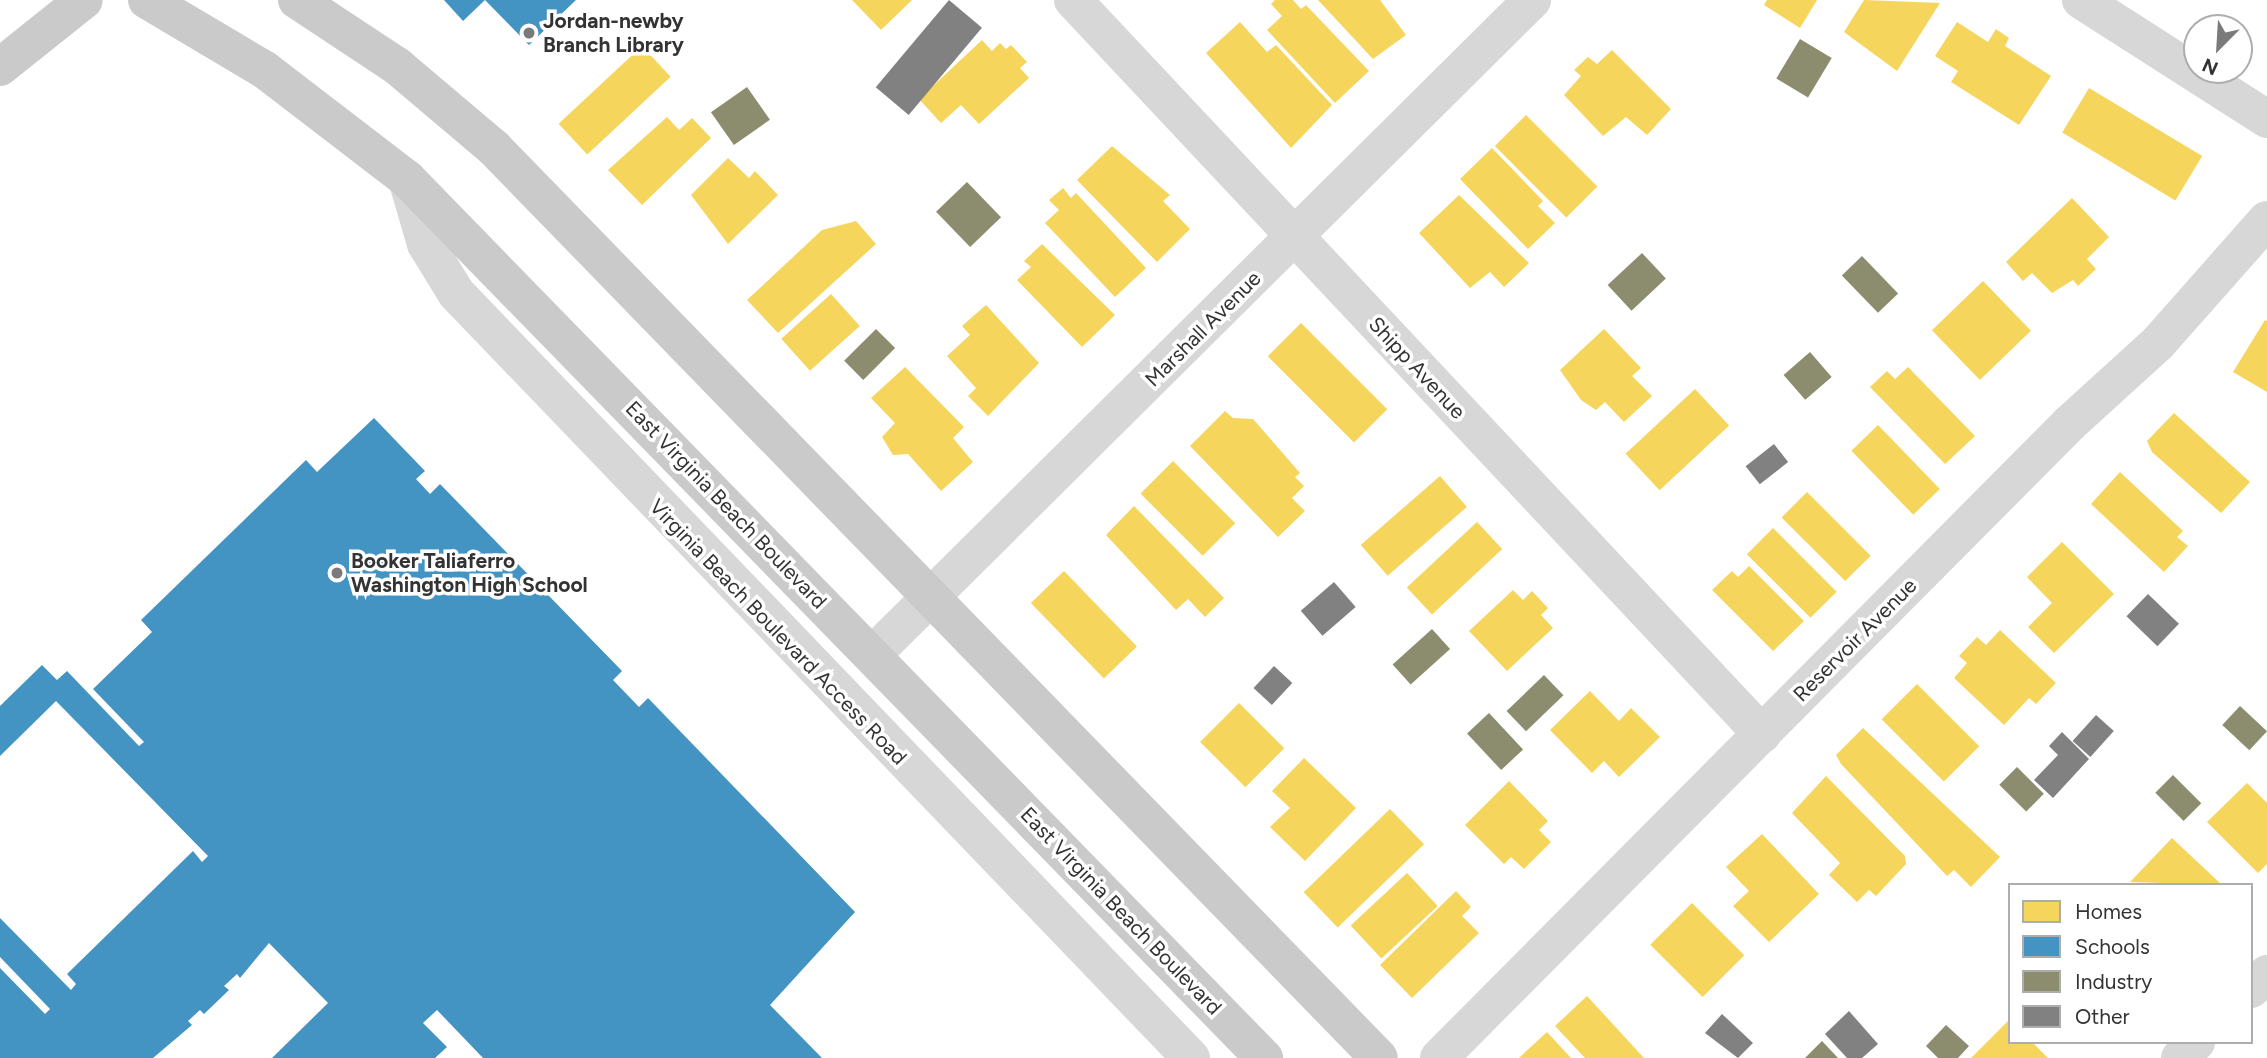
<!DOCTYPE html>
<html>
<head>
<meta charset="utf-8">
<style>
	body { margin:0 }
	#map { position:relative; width:2267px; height:1058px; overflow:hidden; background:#fff; font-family:Figtree,sans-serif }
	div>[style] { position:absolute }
	.homes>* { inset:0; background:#f6d55c; transform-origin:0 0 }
	.schools>* { inset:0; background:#4393c3 }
	.industry>* { inset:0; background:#8c8c6e; transform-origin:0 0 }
	.building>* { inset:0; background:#818181; transform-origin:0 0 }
	.minor>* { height:38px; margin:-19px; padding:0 19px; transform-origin:19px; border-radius:19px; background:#d7d7d7 }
	.major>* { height:38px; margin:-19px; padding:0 19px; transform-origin:19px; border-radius:19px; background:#cacaca }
	.dots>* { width:19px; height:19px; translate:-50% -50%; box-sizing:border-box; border:4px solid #fff; border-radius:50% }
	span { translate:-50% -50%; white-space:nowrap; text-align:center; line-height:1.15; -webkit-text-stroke:7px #fff; paint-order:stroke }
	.poi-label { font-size:21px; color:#333; font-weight:700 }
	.left { translate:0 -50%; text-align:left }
	.street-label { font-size:21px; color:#333 }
	.legend { position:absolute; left:2008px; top:883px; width:245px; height:161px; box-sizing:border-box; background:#fff; border:2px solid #adadad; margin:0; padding:9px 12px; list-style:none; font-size:21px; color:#333 }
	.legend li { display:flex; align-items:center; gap:14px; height:35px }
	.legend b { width:35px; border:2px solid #adadad }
	.north { position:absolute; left:2183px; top:14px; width:70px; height:70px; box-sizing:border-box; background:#fff; border:2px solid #adadad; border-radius:50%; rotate:204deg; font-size:19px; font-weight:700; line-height:28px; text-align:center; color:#333 }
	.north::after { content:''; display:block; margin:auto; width:24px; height:32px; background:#7a7a7a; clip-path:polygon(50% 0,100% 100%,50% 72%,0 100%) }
</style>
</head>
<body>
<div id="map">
	<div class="homes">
		<i style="clip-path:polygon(852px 0,912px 0,881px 30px)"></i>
		<i style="clip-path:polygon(1275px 0,1293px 0,1301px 9px,1306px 5px,1369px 71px,1335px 103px,1267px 30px,1282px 16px,1271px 4px)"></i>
		<i style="clip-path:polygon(1318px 0,1380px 0,1406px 35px,1373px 59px)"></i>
		<i style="clip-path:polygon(1767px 0,1817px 0,1800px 28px,1764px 5px)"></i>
		<i style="clip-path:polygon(1864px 0,1940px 3px,1897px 71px,1844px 32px)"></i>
		<i style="clip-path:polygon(1240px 22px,1267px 52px,1276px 45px,1332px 105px,1291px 148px,1206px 53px)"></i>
		<i style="clip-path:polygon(1957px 22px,1988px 42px,1996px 29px,2009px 38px,2005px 46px,2051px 76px,2019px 125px,1951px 82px,1958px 71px,1935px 56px)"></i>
		<i style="clip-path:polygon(982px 40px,992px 51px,1000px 43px,1006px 49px,1011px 45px,1027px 62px,1020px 68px,1029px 78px,979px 124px,961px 105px,941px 123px,919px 99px)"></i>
		<i style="left:642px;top:46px;width:42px;height:114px;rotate:47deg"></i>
		<i style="clip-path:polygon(1612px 50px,1671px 109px,1647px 135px,1626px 117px,1603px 136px,1564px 95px,1581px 76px,1574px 70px,1588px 57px,1597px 64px)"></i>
		<i style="left:2089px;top:88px;width:132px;height:52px;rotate:31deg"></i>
		<i style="left:1526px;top:115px;width:101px;height:44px;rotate:45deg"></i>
		<i style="clip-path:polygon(667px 117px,679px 130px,692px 118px,711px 138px,642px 205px,608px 170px)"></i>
		<i style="clip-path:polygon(1112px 146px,1170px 195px,1163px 201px,1190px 229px,1157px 262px,1077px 180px)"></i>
		<i style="clip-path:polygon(1492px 148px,1543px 201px,1538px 206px,1555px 223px,1528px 249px,1460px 179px)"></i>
		<i style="clip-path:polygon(728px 158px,749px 178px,755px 171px,778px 195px,728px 244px,691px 195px)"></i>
		<i style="clip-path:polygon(1063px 188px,1071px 198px,1076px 193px,1146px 268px,1115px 297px,1045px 223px,1059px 210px,1049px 200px)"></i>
		<i style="clip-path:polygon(1459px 195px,1529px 263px,1504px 287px,1490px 272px,1470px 288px,1419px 233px)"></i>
		<i style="clip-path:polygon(2072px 198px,2109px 237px,2087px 259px,2096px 269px,2078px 286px,2073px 280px,2052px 293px,2032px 273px,2023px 281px,2006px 262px)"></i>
		<i style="clip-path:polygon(856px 221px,876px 244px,778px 333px,747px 300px,822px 230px)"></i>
		<i style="clip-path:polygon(1042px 244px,1115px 315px,1082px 347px,1017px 280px,1031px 267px,1024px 261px)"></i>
		<i style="left:1983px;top:281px;width:69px;height:71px;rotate:46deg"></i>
		<i style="left:831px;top:294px;width:43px;height:67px;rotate:48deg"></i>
		<i style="clip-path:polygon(986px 305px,1039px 363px,988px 416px,968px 396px,976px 388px,947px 356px,970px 335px,962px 326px)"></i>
		<i style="clip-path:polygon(2265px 320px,2267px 321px,2267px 392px,2233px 372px)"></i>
		<i style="left:1301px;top:323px;width:122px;height:47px;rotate:45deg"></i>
		<i style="clip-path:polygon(1604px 329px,1641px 368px,1632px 376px,1652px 396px,1624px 422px,1605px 402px,1596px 410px,1581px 400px,1560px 370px)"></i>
		<i style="clip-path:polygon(905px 367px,964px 427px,953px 438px,973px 462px,941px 491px,908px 454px,893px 455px,882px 437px,895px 423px,871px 398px)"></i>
		<i style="clip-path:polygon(1908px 367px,1975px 436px,1945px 464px,1870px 387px,1887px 371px,1895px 379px)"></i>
		<i style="left:1695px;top:389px;width:50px;height:95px;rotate:47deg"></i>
		<i style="clip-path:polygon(1225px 411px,1233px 418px,1253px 419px,1300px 473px,1295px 477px,1304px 486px,1292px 498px,1305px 511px,1278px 537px,1190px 446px)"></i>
		<i style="clip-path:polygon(2174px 413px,2250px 482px,2221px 513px,2152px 452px,2147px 441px)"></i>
		<i style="left:1878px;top:425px;width:89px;height:37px;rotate:46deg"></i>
		<i style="left:1173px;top:461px;width:88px;height:46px;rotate:45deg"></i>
		<i style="clip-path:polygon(2120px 472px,2183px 531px,2177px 537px,2188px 546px,2164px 572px,2091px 504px)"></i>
		<i style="left:1440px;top:476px;width:41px;height:105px;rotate:49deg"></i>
		<i style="left:1807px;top:492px;width:90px;height:36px;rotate:45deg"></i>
		<i style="clip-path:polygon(1134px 506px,1224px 598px,1205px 617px,1188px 599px,1176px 610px,1106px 535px)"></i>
		<i style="left:1477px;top:522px;width:37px;height:96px;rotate:47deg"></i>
		<i style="left:1773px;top:528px;width:90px;height:37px;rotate:45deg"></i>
		<i style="clip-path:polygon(2062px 542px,2114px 594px,2054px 653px,2028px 627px,2052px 603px,2027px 577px)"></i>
		<i style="clip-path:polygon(1749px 566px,1804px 621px,1773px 651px,1712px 590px,1732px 571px,1738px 577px)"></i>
		<i style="left:1064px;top:571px;width:105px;height:46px;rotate:46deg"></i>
		<i style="clip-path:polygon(1513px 590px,1523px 600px,1532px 591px,1548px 608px,1541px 615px,1553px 628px,1507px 671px,1469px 631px)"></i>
		<i style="clip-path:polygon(2000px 630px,2056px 683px,2036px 704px,2029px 698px,2004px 725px,1954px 678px,1967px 663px,1959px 656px,1977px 637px,1986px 645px)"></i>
		<i style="left:1917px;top:684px;width:88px;height:50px;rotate:45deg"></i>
		<i style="clip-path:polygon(1590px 691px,1619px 721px,1631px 708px,1660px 737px,1619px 777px,1604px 761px,1592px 773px,1550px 730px)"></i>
		<i style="left:1239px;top:703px;width:64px;height:55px;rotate:45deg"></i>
		<i style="clip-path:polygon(1863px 728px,2000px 857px,1971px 887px,1954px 870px,1947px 876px,1841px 764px,1836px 755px)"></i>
		<i style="clip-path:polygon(1304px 758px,1356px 808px,1305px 861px,1270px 827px,1290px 808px,1272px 791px)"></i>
		<i style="clip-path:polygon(1826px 776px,1905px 856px,1906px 864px,1876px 896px,1869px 890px,1857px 902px,1829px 875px,1840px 863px,1792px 813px)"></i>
		<i style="clip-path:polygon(1509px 781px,1548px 821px,1539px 830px,1551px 842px,1524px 869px,1511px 857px,1504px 864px,1465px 825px)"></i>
		<i style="clip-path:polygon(2247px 783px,2267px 803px,2267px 864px,2258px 873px,2207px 822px)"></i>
		<i style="left:1390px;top:809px;width:49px;height:120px;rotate:46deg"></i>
		<i style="clip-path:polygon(1762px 834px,1819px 894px,1769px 942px,1733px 906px,1749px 891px,1726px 867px)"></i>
		<i style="clip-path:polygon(2172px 838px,2222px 885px,2130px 882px)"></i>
		<i style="left:1407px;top:873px;width:45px;height:77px;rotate:47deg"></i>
		<i style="clip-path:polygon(1456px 891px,1471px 907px,1462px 916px,1479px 933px,1412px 998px,1380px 965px)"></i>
		<i style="left:1692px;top:903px;width:74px;height:59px;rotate:45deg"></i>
		<i style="clip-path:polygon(1587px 996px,1644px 1058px,1585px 1058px,1555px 1026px)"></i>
		<i style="clip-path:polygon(2010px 1019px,2010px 1042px,2032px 1042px,2048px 1058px,1971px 1058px)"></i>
		<i style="clip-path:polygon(1547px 1032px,1571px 1058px,1519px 1058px)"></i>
	</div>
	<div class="schools">
		<i style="clip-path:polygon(444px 0,576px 0,529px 45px,485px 0,463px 21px)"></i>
		<i style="clip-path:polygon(374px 418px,425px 471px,416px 479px,430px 494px,440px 484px,622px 671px,613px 680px,639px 707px,648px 698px,855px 912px,770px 1005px,822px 1058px,483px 1058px,437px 1010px,423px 1023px,447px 1047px,435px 1058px,272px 1058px,328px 1003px,269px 943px,240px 978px,237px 974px,224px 986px,229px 990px,204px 1014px,200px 1010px,188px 1021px,192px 1025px,153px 1058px,0 1058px,0 968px,45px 1014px,50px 1009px,0 957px,0 918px,71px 990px,76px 984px,67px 974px,193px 851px,202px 862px,208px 856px,56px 701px,0 756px,0 706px,42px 665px,57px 680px,67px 671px,139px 746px,144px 742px,93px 689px,152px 632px,141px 620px,306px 460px,317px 472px)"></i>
	</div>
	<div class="industry">
		<i style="left:1800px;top:39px;width:37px;height:46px;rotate:31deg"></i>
		<i style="left:747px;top:87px;width:40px;height:44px;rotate:55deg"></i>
		<i style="left:967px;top:182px;width:49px;height:43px;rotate:46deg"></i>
		<i style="left:1642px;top:253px;width:35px;height:47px;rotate:47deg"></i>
		<i style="left:1862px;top:256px;width:52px;height:28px;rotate:46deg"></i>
		<i style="left:876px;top:329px;width:27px;height:45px;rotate:45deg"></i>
		<i style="left:1810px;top:352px;width:33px;height:35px;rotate:49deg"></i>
		<i style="left:1432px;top:629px;width:27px;height:53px;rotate:48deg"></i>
		<i style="left:1544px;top:675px;width:28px;height:52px;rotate:46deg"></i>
		<i style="left:2240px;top:706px;width:37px;height:26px;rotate:43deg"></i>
		<i style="left:1489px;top:713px;width:50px;height:30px;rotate:47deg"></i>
		<i style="left:2017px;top:767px;width:38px;height:25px;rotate:45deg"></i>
		<i style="left:2173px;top:775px;width:40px;height:25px;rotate:45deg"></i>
		<i style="clip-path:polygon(1946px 1025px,1969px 1046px,1958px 1058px,1938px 1058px,1926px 1046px)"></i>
		<i style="clip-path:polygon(1822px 1041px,1838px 1058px,1805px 1058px)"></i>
	</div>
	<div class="building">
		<i style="left:949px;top:0;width:43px;height:114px;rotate:40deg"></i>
		<i style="left:1774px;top:444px;width:23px;height:36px;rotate:52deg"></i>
		<i style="left:1334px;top:582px;width:33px;height:44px;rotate:49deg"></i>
		<i style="left:2148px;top:594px;width:43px;height:31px;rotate:44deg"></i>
		<i style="left:1274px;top:666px;width:25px;height:30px;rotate:43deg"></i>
		<i style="left:2096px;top:715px;width:24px;height:35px;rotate:42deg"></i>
		<i style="clip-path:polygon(2062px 732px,2089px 759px,2053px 798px,2034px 780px,2058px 755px,2049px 746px)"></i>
		<i style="clip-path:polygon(1849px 1011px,1878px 1044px,1862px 1058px,1847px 1058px,1825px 1034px)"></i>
		<i style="clip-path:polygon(1722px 1014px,1753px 1043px,1738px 1058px,1705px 1033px)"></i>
	</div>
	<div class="minor">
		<i style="left:1073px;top:0;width:1007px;rotate:46.81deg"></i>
		<i style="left:2081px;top:0;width:221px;rotate:32.6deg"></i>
		<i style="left:407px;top:179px;width:68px;rotate:73.7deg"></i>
		<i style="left:426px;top:244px;width:57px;rotate:58.5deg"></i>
		<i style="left:456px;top:293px;width:1061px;rotate:46.15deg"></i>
		<i style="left:872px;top:655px;width:930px;rotate:-44.78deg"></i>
		<i style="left:2251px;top:989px;width:22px;rotate:-43deg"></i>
		<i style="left:1439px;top:1058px;width:894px;rotate:-45.18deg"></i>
		<i style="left:2069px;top:424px;width:120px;rotate:-42.3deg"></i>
		<i style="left:2158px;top:343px;width:164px;rotate:-48.5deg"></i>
		<i style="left:2180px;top:1058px;width:23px;rotate:-45deg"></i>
	</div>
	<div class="major">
		<i style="left:147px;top:0;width:137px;rotate:30.7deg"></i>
		<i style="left:265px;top:70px;width:179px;rotate:37.5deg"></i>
		<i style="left:407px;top:179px;width:1228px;rotate:45.73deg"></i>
		<i style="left:297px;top:0;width:120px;rotate:33.4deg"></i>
		<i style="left:397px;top:66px;width:127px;rotate:40.2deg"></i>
		<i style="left:494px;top:148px;width:1269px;rotate:45.8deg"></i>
		<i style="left:0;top:67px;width:107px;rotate:-38.6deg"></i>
	</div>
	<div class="dots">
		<i style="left:529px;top:33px;background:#7a7a7a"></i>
		<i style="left:337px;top:573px;background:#7a7a7a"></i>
	</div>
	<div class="poi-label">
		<span class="left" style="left:543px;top:33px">Jordan-newby<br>Branch Library</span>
		<span class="left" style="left:351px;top:573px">Booker Taliaferro<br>Washington High School</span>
	</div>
	<div class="street-label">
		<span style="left:1203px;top:329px;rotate:-45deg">Marshall Avenue</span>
		<span style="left:1417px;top:368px;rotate:47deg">Shipp Avenue</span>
		<span style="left:726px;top:505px;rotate:46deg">East Virginia Beach Boulevard</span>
		<span style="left:778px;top:632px;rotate:46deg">Virginia Beach Boulevard Access Road</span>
		<span style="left:1855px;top:640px;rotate:-45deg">Reservoir Avenue</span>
		<span style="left:1121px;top:911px;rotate:46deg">East Virginia Beach Boulevard</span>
	</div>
	<ul class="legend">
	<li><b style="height:19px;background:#f6d55c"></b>Homes</li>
	<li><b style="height:19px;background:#4393c3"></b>Schools</li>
	<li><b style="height:19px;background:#8c8c6e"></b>Industry</li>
	<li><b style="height:19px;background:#818181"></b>Other</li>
	</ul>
	<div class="north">N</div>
</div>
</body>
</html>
